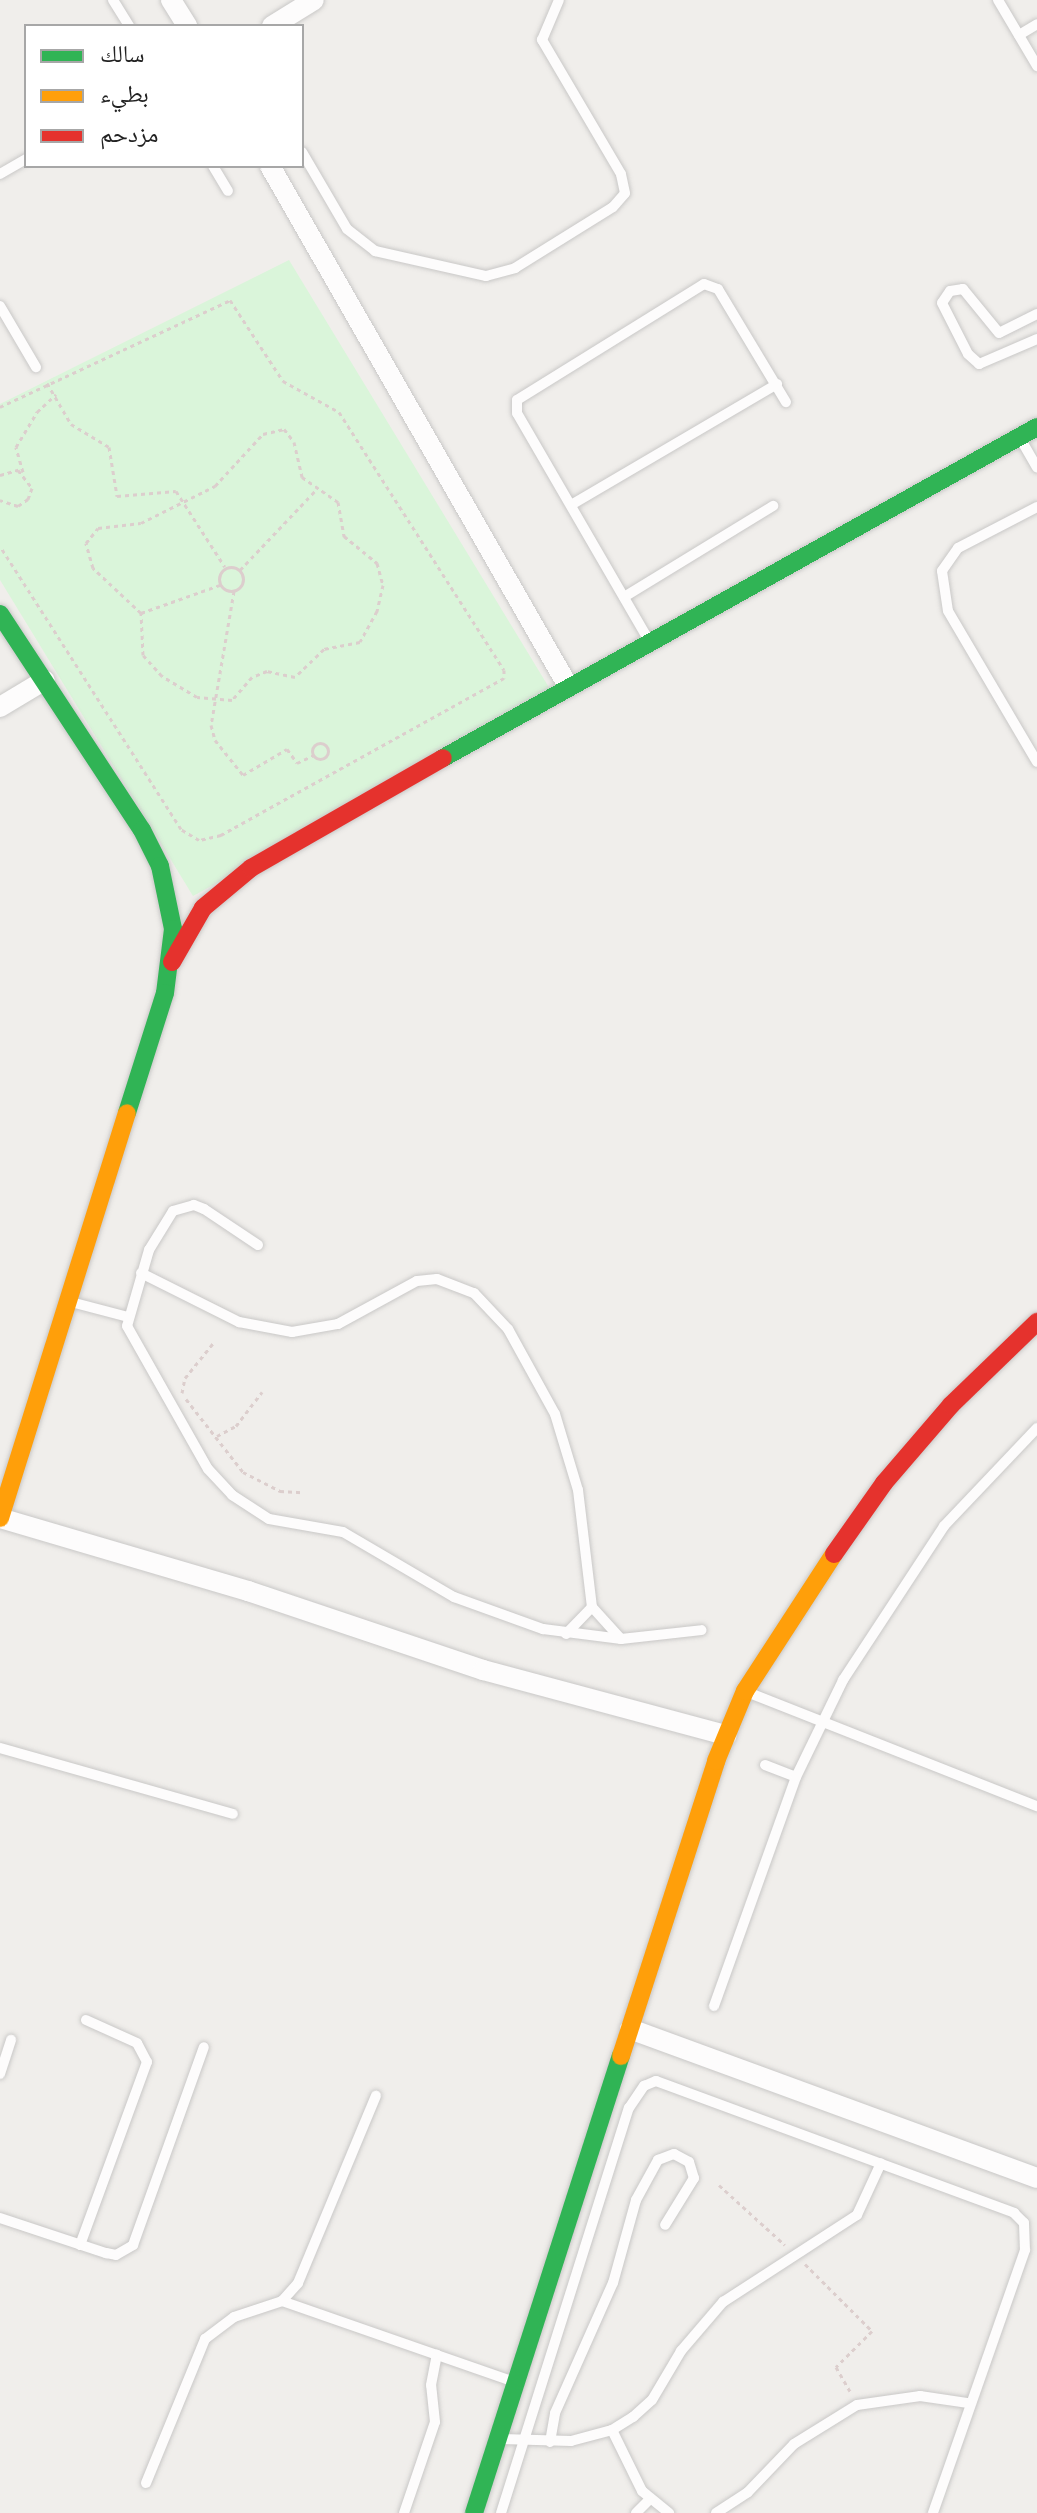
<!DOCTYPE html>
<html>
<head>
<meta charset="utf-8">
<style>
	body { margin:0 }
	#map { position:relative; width:1037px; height:2513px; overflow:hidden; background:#f0eeeb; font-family:Commissioner,"Noto Naskh Arabic",sans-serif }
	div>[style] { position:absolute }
	.park>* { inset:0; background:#daf5da }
	.path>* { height:3px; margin-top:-1.5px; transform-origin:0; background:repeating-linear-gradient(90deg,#dccecd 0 4px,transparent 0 8px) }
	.path>.ring { margin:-1.5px; padding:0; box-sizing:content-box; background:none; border:3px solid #dccecd; border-radius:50% }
	.roads { filter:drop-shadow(0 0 2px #c9c8c7) drop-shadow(0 0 2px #c9c8c7) }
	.lane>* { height:10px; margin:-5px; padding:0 5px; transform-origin:5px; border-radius:5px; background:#fdfcfc }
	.street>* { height:20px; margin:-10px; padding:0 10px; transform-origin:10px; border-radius:10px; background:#fdfcfc }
	.fast>* { height:18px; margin:-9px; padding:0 9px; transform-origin:9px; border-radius:9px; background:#30b455 }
	.slow>* { height:18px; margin:-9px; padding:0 9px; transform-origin:9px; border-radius:9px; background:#ff9f0a }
	.jam>* { height:18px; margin:-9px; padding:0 9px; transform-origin:9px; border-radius:9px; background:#e5322d }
	span { translate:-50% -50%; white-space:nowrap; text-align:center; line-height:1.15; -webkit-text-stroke:8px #fff; paint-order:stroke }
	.legend { position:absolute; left:24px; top:24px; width:280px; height:144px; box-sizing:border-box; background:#fff; border:2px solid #a7a7a7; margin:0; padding:10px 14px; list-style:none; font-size:24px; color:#222 }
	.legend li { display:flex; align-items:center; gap:16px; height:40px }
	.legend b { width:40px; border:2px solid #a7a7a7 }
</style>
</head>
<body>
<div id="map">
	<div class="park">
		<i style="clip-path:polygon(289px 260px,556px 699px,193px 896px,0 580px,0 404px)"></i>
	</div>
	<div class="path">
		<i style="left:47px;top:383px;width:48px;rotate:59.7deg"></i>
		<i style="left:71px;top:424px;width:44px;rotate:31.2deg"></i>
		<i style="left:109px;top:447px;width:50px;rotate:80.7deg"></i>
		<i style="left:117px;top:496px;width:59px;rotate:-4.8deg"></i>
		<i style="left:176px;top:491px;width:90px;rotate:57.2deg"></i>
		<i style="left:0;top:407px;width:254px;rotate:-24.9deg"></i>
		<i style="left:230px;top:300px;width:97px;rotate:56.8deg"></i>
		<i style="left:283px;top:381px;width:64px;rotate:29deg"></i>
		<i style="left:339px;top:412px;width:306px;rotate:57.4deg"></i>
		<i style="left:504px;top:670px;width:8px;rotate:90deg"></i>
		<i style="left:504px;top:678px;width:324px;rotate:151deg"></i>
		<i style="left:221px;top:835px;width:23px;rotate:167deg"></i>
		<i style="left:199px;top:840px;width:21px;rotate:-149deg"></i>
		<i style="left:181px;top:829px;width:336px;rotate:-122.6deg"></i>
		<i style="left:284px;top:429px;width:16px;rotate:52deg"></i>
		<i style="left:294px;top:442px;width:36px;rotate:77deg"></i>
		<i style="left:302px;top:477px;width:44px;rotate:34.8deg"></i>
		<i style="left:338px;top:502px;width:35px;rotate:80deg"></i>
		<i style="left:344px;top:536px;width:43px;rotate:39.3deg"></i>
		<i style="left:377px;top:563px;width:23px;rotate:75deg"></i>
		<i style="left:383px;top:585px;width:27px;rotate:103deg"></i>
		<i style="left:377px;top:611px;width:35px;rotate:119deg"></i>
		<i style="left:360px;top:642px;width:37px;rotate:169deg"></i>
		<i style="left:324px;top:649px;width:40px;rotate:136deg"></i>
		<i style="left:295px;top:677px;width:29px;rotate:-168deg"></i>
		<i style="left:267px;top:671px;width:16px;rotate:158deg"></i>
		<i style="left:252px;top:677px;width:30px;rotate:131deg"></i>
		<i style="left:232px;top:700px;width:35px;rotate:-175deg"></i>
		<i style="left:197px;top:697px;width:41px;rotate:-149deg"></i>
		<i style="left:162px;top:676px;width:28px;rotate:-132deg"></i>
		<i style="left:143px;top:655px;width:42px;rotate:-92.7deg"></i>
		<i style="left:141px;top:613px;width:66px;rotate:-136.8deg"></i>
		<i style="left:93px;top:568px;width:26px;rotate:-106deg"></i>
		<i style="left:86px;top:543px;width:19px;rotate:-51deg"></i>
		<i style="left:98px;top:528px;width:43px;rotate:-6.6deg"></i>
		<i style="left:141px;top:523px;width:83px;rotate:-26.6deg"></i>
		<i style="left:215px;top:486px;width:71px;rotate:-47.3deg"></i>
		<i style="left:263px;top:434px;width:22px;rotate:-13deg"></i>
		<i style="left:23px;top:472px;width:26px;rotate:-106deg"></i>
		<i style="left:16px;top:447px;width:41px;rotate:-59deg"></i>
		<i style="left:37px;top:412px;width:26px;rotate:-43deg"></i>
		<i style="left:0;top:475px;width:19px;rotate:-16deg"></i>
		<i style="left:18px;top:470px;width:23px;rotate:52deg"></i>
		<i style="left:32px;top:488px;width:12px;rotate:110deg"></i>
		<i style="left:28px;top:499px;width:12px;rotate:145deg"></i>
		<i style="left:18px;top:506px;width:19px;rotate:-162deg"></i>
		<i class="ring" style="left:219px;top:567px;width:21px;height:21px"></i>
		<i style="left:240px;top:570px;width:112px;rotate:-46.5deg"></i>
		<i style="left:234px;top:591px;width:136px;rotate:99.7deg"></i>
		<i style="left:211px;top:725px;width:16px;rotate:75deg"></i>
		<i style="left:215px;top:740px;width:45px;rotate:51.3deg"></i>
		<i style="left:243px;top:775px;width:51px;rotate:-30.6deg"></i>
		<i style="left:287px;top:749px;width:17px;rotate:54deg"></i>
		<i style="left:297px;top:763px;width:19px;rotate:-25deg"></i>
		<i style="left:141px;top:613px;width:84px;rotate:-19.5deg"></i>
		<i class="ring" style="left:312px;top:743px;width:13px;height:13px"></i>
		<i style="left:182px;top:1393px;width:15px;rotate:-79deg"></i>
		<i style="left:185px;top:1378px;width:46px;rotate:-51.1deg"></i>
		<i style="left:186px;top:1399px;width:93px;rotate:52deg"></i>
		<i style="left:243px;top:1472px;width:42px;rotate:27.2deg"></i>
		<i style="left:280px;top:1491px;width:22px;rotate:3deg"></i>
		<i style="left:217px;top:1436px;width:21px;rotate:-28deg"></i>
		<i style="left:236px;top:1426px;width:43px;rotate:-52.6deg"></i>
		<i style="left:719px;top:2185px;width:89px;rotate:42.3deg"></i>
		<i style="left:805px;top:2264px;width:95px;rotate:45deg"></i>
		<i style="left:872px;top:2331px;width:51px;rotate:135deg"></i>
		<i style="left:836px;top:2367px;width:28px;rotate:60deg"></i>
	</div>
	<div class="roads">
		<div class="lane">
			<i style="left:113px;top:0;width:31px;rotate:58deg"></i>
			<i style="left:998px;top:0;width:77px;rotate:59.4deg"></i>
			<i style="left:1019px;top:35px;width:21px;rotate:-31deg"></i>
			<i style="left:302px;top:152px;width:89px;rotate:59.7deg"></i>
			<i style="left:347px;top:229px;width:36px;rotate:38deg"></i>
			<i style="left:375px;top:251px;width:114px;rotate:12.7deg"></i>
			<i style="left:486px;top:276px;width:30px;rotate:-15deg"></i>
			<i style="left:515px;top:268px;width:115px;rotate:-31.9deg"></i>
			<i style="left:613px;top:207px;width:18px;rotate:-49deg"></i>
			<i style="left:625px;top:193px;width:19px;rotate:-102deg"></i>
			<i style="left:621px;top:174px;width:156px;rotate:-120.5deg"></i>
			<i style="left:542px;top:40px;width:43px;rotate:-67deg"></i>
			<i style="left:213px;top:166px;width:29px;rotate:59deg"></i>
			<i style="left:0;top:174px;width:30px;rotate:-30deg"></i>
			<i style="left:0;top:306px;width:71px;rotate:59.5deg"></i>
			<i style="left:1037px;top:314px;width:42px;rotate:153.4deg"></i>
			<i style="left:999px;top:333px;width:57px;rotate:-129.3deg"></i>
			<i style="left:963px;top:289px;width:13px;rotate:171deg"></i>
			<i style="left:950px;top:291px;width:14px;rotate:124deg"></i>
			<i style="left:942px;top:303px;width:57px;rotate:63deg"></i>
			<i style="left:968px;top:354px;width:15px;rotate:42deg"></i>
			<i style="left:979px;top:364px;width:63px;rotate:-23.3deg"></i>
			<i style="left:1020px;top:438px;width:34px;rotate:60deg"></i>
			<i style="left:571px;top:505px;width:239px;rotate:-30.4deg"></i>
			<i style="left:1037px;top:507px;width:89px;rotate:152.6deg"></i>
			<i style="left:958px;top:548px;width:28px;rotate:125deg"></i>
			<i style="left:942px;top:571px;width:40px;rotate:81.5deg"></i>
			<i style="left:948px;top:611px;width:175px;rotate:59.5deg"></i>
			<i style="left:624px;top:597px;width:175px;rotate:-31.4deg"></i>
			<i style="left:648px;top:639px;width:261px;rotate:-120.1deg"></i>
			<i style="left:517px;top:413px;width:13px;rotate:-90deg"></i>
			<i style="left:517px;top:400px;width:220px;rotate:-31.8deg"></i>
			<i style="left:704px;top:284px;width:15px;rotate:20deg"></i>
			<i style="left:718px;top:289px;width:132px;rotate:59deg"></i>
			<i style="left:258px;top:1245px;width:65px;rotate:-146.3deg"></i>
			<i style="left:204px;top:1209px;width:11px;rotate:-158deg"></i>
			<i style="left:194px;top:1205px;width:22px;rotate:164deg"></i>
			<i style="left:173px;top:1211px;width:46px;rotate:121.6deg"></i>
			<i style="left:149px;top:1250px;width:79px;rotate:106.1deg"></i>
			<i style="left:127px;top:1326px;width:164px;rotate:60.5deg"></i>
			<i style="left:208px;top:1469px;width:35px;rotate:47deg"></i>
			<i style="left:232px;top:1495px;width:44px;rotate:33deg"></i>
			<i style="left:269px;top:1519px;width:75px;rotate:10deg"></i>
			<i style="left:343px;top:1532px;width:129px;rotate:30.4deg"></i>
			<i style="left:454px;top:1597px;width:95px;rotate:19.8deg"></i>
			<i style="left:543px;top:1629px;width:79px;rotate:7.3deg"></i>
			<i style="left:621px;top:1639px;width:81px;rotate:-6.3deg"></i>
			<i style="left:141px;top:1273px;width:110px;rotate:26.6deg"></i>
			<i style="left:239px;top:1322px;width:54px;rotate:10.7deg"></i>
			<i style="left:292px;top:1332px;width:47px;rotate:-9.9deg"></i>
			<i style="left:338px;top:1324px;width:90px;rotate:-28.6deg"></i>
			<i style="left:417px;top:1281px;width:20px;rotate:-6deg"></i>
			<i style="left:437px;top:1279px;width:40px;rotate:21deg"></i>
			<i style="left:474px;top:1293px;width:50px;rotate:46.6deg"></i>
			<i style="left:508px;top:1329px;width:97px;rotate:61.1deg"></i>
			<i style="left:555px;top:1414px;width:79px;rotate:73.2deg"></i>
			<i style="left:578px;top:1490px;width:118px;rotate:83.2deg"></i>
			<i style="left:592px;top:1607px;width:43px;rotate:47.8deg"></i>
			<i style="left:71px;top:1302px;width:59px;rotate:14.7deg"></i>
			<i style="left:566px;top:1634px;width:37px;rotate:-46deg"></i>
			<i style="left:747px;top:1692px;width:312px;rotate:21.5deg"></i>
			<i style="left:0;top:1748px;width:242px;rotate:15.8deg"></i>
			<i style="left:765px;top:1765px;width:33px;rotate:21deg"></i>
			<i style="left:714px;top:2006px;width:243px;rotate:-70.3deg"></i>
			<i style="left:796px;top:1777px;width:108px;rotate:-64.1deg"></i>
			<i style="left:843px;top:1680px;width:184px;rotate:-56.7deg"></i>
			<i style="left:944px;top:1526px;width:135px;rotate:-46.5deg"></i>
			<i style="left:0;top:2074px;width:36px;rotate:-72deg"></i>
			<i style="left:0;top:2218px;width:112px;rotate:18.3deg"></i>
			<i style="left:106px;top:2253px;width:10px;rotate:11deg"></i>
			<i style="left:116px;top:2255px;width:20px;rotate:-30deg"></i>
			<i style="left:133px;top:2245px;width:210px;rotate:-70.3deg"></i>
			<i style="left:80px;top:2245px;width:195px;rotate:-69.9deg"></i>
			<i style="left:147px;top:2062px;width:21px;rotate:-118deg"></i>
			<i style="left:137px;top:2043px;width:56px;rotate:-155.7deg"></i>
			<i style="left:282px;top:2301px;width:244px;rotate:19.2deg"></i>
			<i style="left:612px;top:2430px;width:68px;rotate:63.8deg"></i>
			<i style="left:642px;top:2491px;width:35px;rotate:39deg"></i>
			<i style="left:502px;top:2439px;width:69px;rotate:1.7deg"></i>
			<i style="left:571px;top:2441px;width:42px;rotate:-15deg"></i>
			<i style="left:612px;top:2430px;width:25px;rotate:-32deg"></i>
			<i style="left:633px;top:2417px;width:25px;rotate:-42deg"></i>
			<i style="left:652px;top:2400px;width:57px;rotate:-59.4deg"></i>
			<i style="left:681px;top:2351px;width:65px;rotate:-49.4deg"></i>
			<i style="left:723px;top:2302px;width:160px;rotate:-33deg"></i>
			<i style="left:857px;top:2215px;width:57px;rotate:-65.2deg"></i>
			<i style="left:550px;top:2442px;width:29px;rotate:-80deg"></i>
			<i style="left:555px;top:2413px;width:142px;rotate:-66deg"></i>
			<i style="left:613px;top:2283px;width:86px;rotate:-74.5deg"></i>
			<i style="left:636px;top:2200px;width:46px;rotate:-61.2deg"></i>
			<i style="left:658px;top:2160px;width:17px;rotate:-21deg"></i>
			<i style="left:674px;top:2154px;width:17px;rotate:28deg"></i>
			<i style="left:689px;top:2162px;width:17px;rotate:73deg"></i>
			<i style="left:694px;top:2178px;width:55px;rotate:121.7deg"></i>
			<i style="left:146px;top:2483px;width:156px;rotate:-67.7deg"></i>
			<i style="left:205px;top:2339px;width:36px;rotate:-37deg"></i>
			<i style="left:234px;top:2317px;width:51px;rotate:-18.4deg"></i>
			<i style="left:282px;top:2301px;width:24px;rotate:-48deg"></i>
			<i style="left:298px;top:2283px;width:203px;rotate:-67.4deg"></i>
			<i style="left:404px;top:2513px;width:96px;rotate:-71.2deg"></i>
			<i style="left:435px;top:2422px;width:37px;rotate:-96deg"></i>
			<i style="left:431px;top:2385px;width:31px;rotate:-79deg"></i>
			<i style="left:501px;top:2513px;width:425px;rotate:-72.5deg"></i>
			<i style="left:629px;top:2108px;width:27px;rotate:-56deg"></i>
			<i style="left:644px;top:2086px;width:13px;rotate:-23deg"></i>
			<i style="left:656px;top:2081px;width:382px;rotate:20.2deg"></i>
			<i style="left:1014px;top:2213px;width:14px;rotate:45deg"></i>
			<i style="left:1024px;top:2223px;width:27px;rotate:88deg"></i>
			<i style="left:1025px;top:2250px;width:279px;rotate:109.3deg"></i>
			<i style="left:636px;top:2513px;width:18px;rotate:-45deg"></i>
			<i style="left:716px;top:2513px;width:38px;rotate:-33deg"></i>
			<i style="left:748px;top:2492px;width:66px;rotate:-46.2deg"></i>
			<i style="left:794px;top:2444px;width:74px;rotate:-31.8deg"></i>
			<i style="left:857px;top:2405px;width:64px;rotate:-8.1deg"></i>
			<i style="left:920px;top:2396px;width:49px;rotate:8.3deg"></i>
		</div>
		<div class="street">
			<i style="left:171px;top:0;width:31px;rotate:58deg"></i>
			<i style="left:272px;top:26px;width:49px;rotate:-31.8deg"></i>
			<i style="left:270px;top:166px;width:599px;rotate:60.18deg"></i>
			<i style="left:0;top:707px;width:52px;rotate:-31deg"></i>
			<i style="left:0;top:1518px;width:259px;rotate:16.4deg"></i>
			<i style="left:248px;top:1591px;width:248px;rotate:18.6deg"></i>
			<i style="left:483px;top:1670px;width:252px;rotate:15deg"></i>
			<i style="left:630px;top:2029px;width:433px;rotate:20.1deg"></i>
		</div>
		<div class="fast">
			<i style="left:0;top:614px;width:258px;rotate:56.7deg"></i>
			<i style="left:142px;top:830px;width:40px;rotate:63.4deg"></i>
			<i style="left:160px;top:866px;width:64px;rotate:78.3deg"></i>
			<i style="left:173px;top:929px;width:64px;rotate:97.1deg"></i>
			<i style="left:165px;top:993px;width:126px;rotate:107.6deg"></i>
			<i style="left:443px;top:758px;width:680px;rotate:-29.13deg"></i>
			<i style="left:474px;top:2513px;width:480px;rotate:-72.2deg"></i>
		</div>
		<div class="slow">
			<i style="left:0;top:1518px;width:424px;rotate:-72.6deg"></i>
			<i style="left:621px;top:2056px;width:310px;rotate:-72.1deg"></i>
			<i style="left:716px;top:1761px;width:76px;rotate:-67.5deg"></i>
			<i style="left:745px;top:1691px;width:163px;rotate:-57deg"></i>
		</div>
		<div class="jam">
			<i style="left:172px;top:962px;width:62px;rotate:-60.1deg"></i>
			<i style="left:203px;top:908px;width:62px;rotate:-39.8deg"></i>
			<i style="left:251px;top:868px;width:221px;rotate:-29.8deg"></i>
			<i style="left:834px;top:1554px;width:87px;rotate:-54.8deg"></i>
			<i style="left:884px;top:1483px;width:103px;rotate:-49.3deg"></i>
			<i style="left:951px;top:1405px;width:120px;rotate:-44deg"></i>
		</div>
	</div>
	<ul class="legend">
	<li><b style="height:10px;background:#30b455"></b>سالك</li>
	<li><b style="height:10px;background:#ff9f0a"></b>بطيء</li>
	<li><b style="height:10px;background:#e5322d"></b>مزدحم</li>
	</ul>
</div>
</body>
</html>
